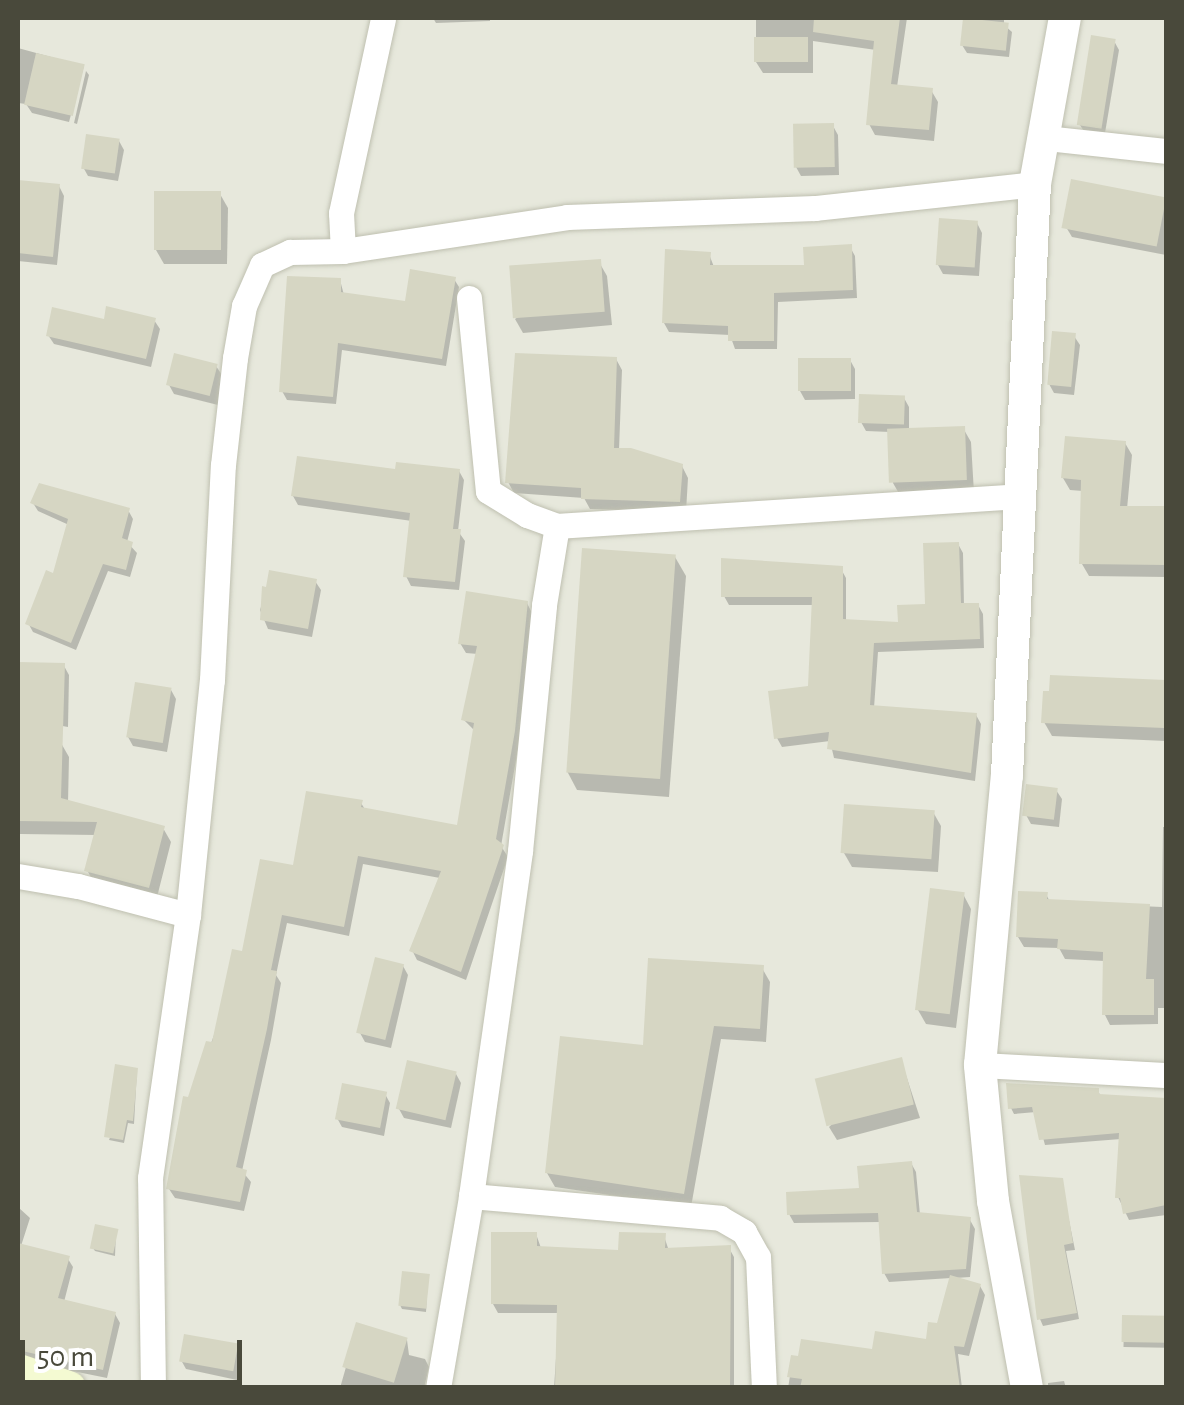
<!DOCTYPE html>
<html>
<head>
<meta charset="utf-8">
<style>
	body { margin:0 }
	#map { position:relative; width:1184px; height:1405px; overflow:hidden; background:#f4f5ed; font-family:"Alegreya Sans",sans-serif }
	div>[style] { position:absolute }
	.residential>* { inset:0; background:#e7e8dc; transform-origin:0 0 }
	.shadow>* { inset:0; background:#0003; transform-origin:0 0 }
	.building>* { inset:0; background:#d6d6c3; transform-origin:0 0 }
	.roads { filter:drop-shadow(0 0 2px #bfc0b0) drop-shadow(0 0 2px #bfc0b0) }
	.minor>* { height:25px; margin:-12.5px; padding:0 12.5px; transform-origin:12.5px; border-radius:12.5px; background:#fff }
	.tertiary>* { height:32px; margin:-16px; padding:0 16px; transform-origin:16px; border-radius:16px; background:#fff }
	.secondary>* { height:35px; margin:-17.5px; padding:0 17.5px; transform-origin:17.5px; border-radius:17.5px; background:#f4fad2 }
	span { translate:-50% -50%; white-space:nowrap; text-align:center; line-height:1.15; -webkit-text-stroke:9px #fff; paint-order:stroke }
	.frame { position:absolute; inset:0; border:20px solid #49493b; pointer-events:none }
	.scale { position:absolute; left:20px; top:1340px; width:222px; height:45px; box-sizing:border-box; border:5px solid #49493b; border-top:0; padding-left:12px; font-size:30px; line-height:35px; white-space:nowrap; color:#49493b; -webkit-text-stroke:8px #fff; paint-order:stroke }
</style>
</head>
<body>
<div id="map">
	<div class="residential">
		<i style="left:18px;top:18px;width:1148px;height:1369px"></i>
	</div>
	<div class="shadow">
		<i style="clip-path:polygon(433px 18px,490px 18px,490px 21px,436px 23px)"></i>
		<i style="clip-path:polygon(756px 18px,907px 18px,897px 87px,931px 90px,938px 102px,934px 141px,875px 135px,869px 124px,876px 50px,813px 41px,813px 73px,763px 73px,756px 62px)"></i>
		<i style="clip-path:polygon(965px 18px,1004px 18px,1004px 25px,1012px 32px,1009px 57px,967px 53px,962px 45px)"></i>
		<i style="clip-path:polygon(1114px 41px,1119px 50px,1105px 133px,1085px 133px,1080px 125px)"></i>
		<i style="clip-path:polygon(18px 48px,84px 66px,69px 122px,32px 113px,26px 104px,18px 103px)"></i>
		<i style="clip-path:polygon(86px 71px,89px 75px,77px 124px,74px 123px)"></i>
		<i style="clip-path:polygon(833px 126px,838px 135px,839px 175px,801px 176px,796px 167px)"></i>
		<i style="clip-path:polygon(119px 141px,124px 150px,118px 181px,88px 176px,83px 167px)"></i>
		<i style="clip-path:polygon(1073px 182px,1166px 200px,1166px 255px,1072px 237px,1066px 227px)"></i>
		<i style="clip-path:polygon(18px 183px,59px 186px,64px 196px,57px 265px,18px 261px)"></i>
		<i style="clip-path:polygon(220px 194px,228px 208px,227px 264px,164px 264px,156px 250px)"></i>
		<i style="clip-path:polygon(977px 223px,982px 233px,979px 276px,943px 274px,938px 265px)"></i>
		<i style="clip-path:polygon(850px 247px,855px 256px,857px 298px,778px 302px,777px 349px,735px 349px,730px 335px,669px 332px,664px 323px,709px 254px,714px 267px,806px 268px)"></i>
		<i style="clip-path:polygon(599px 262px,607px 276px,612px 325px,523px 333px,515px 319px)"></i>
		<i style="clip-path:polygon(454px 279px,459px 287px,446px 366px,342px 350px,336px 404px,287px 400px,282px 391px,340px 280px,344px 295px,407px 304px)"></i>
		<i style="clip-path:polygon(154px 320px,160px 329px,151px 367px,54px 344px,48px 335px,106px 322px)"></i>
		<i style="clip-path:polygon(1074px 336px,1080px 345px,1074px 395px,1054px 393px,1049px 384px)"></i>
		<i style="clip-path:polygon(616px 359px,622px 370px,619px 450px,682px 466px,688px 478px,686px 512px,590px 509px,584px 498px,514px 493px,508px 482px)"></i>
		<i style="clip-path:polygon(850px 360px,855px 369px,855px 399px,805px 400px,800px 391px)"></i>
		<i style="clip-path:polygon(216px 366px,222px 375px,218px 405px,174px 394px,169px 385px)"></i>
		<i style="clip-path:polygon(904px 398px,909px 407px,909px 432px,963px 428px,971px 442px,974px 493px,901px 497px,893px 483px,890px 432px,866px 431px,861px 422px)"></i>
		<i style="clip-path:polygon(1125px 443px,1132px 455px,1127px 509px,1166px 510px,1166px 577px,1089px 576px,1082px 564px,1083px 491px,1070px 490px,1063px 478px)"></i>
		<i style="clip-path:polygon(459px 471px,464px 480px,458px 531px,465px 541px,459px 590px,411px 586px,406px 576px,412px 521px,298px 505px,293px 496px,397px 472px)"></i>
		<i style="clip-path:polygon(33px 503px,128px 510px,133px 519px,127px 542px,137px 553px,130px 577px,108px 571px,76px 650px,33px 632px,28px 623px,55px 576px,69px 525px,38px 511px)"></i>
		<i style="clip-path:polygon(958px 544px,963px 553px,964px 606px,978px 605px,983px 614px,984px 648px,878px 652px,874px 708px,976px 715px,981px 724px,975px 781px,834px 758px,830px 741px,782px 747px,777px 738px,810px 688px,814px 605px,729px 605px,724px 596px,841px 569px,846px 578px,846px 621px,900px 624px,928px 607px)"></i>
		<i style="clip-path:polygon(675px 557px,686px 576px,669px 797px,577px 790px,567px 771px)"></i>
		<i style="clip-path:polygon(271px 573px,315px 581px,321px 590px,312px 637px,268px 629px,260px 610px)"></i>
		<i style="clip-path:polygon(527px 603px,532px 613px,519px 743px,501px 846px,508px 857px,466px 980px,417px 960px,412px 950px,440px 878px,363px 864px,349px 936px,287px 923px,276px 975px,281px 983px,271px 1040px,242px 1171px,251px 1182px,244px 1211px,175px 1198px,169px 1189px,190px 1100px,244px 954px,295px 868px,361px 803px,366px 811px,459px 828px,475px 731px,464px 720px,478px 654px,466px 653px,460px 643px)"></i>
		<i style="clip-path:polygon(18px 665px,64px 666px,69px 675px,68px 727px,18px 718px)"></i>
		<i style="clip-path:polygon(1052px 678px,1166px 683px,1166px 741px,1052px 736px,1044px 722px)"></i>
		<i style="clip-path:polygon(171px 690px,176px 699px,167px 752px,133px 746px,128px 737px)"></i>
		<i style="clip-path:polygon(18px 741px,61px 743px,69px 757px,68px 803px,163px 828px,171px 842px,156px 901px,95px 885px,87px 870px,96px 835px,20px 834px)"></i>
		<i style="clip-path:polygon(1056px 790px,1062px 799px,1059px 827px,1031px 824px,1026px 815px)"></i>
		<i style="clip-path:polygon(933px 812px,941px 826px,938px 872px,852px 867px,844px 853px)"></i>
		<i style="clip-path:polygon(1163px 827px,1166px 827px,1166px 1008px,1158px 1008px,1158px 1024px,1110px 1025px,1105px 1015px,1105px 961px,1065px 959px,1059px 948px,1024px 947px,1018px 937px,1046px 894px,1050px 902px,1162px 907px)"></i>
		<i style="clip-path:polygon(963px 894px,971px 909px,956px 1028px,926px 1024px,918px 1010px)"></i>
		<i style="clip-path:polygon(403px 966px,408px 975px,391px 1048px,365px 1042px,360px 1033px)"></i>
		<i style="clip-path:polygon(762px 968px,770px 982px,766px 1042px,721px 1039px,691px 1207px,555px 1187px,547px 1173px,645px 1048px)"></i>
		<i style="clip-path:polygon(901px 1060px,920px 1118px,837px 1140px,829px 1127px)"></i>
		<i style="clip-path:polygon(137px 1070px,134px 1124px,128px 1123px,124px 1143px,109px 1140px)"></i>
		<i style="clip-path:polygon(456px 1074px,461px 1083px,451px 1128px,404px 1118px,399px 1109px)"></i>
		<i style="clip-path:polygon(1097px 1090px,1101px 1096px,1166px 1101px,1166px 1215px,1129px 1220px,1118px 1197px,1121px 1139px,1045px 1145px,1036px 1112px,1014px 1114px,1011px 1108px)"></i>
		<i style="clip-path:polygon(385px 1094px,390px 1103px,384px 1136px,342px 1127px,337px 1118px)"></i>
		<i style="clip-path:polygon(911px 1163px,916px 1172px,920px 1215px,970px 1220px,975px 1229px,970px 1277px,955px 1278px,980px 1286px,985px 1295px,969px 1356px,958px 1354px,962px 1388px,788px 1388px,793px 1358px,874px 1352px,928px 1342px,939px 1326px,951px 1278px,889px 1282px,884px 1273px,881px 1222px,794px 1223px,789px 1214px,862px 1190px)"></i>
		<i style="clip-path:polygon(1061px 1181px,1075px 1250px,1066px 1251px,1079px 1319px,1043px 1326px,1040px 1319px)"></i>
		<i style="clip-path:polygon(18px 1207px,30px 1218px,21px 1246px,68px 1259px,73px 1267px,64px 1302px,115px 1314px,120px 1323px,107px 1378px,18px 1360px)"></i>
		<i style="clip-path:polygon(116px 1231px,115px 1256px,95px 1251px,93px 1248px)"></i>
		<i style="clip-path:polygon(536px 1234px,541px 1248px,621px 1253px,664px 1236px,669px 1251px,729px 1248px,734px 1257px,734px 1386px,554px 1388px,559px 1313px,498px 1313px,493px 1304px)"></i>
		<i style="clip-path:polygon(428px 1277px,426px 1312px,402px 1309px,400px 1305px)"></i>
		<i style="left:1124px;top:1318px;width:42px;height:29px;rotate:1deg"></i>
		<i style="clip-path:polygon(358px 1325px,407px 1340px,409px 1355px,425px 1359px,429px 1367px,424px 1388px,340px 1388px)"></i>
		<i style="clip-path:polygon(236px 1346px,242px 1355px,237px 1380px,186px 1369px,181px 1360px)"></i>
		<i style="clip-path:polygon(1064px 1381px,1066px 1388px,1048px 1388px,1048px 1383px)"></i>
	</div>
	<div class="building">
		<i style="clip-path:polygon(814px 18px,900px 18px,891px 84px,933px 88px,929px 130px,866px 125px,874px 41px,813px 32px)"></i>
		<i style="left:963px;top:18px;width:46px;height:28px;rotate:6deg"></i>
		<i style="left:1091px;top:35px;width:25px;height:91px;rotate:9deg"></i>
		<i style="left:754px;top:37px;width:54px;height:25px"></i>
		<i style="left:36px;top:53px;width:50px;height:53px;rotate:13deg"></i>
		<i style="left:834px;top:123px;width:44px;height:41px;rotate:89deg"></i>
		<i style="left:86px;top:134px;width:34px;height:35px;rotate:8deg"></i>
		<i style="left:1071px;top:179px;width:97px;height:50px;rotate:11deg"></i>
		<i style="clip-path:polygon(18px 180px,60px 184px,53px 257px,18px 253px)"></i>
		<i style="left:154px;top:191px;width:67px;height:59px"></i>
		<i style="left:939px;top:218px;width:39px;height:47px;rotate:4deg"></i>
		<i style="clip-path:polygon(852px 244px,853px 290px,774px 293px,774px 341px,728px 341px,728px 326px,662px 323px,665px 249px,711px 252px,710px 265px,804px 265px,803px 247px)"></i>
		<i style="left:601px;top:259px;width:53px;height:92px;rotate:86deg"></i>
		<i style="clip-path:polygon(410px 269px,456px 277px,442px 359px,338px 343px,333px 397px,279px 392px,287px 276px,341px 278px,341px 292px,405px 301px)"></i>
		<i style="clip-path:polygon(106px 306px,156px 318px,146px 359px,46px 336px,52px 307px,104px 319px)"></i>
		<i style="left:1052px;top:331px;width:24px;height:54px;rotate:5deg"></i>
		<i style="left:174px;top:353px;width:45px;height:33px;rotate:14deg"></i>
		<i style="clip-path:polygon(515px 353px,617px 357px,614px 448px,631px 448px,683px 464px,680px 502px,581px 499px,581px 488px,505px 483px)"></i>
		<i style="left:798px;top:358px;width:53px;height:33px"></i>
		<i style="left:859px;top:394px;width:46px;height:29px;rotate:2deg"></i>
		<i style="left:965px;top:426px;width:54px;height:78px;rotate:88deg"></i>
		<i style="clip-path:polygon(1065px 436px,1126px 441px,1120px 506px,1166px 506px,1166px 565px,1079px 564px,1081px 480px,1061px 478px)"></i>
		<i style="clip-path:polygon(297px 456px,395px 469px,396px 462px,460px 469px,453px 529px,461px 529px,455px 582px,403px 577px,410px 513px,291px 496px)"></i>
		<i style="clip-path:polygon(39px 483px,130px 508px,122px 538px,133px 542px,126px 570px,103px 564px,71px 643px,25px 624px,46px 570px,53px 573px,68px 519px,30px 503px)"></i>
		<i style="clip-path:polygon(959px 542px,961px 603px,979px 603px,980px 639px,874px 643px,870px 705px,977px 713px,971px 773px,827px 749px,829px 732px,774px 739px,768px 691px,808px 686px,812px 597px,721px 597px,721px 558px,843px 566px,843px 619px,898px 622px,897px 605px,925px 604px,923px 543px)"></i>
		<i style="left:582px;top:548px;width:94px;height:225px;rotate:4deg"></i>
		<i style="clip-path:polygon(269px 570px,317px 579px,308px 629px,260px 620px,262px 586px,266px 587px)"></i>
		<i style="clip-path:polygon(466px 591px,528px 601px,515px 731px,496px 839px,504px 845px,461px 972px,409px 951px,441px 871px,358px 856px,344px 927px,282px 915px,271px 970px,277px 971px,267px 1029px,236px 1167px,247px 1170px,240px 1202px,166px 1189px,183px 1096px,188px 1097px,206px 1041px,212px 1042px,232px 949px,242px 951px,260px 859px,293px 865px,306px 791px,363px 800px,361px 807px,457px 825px,474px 723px,461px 720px,477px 646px,458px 644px)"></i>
		<i style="clip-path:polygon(18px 662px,65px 663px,61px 798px,165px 826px,149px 888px,84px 871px,97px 822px,18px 821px)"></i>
		<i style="clip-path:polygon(1050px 675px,1166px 680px,1164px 728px,1041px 723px,1043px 691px,1049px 691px)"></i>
		<i style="left:135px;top:682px;width:37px;height:56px;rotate:9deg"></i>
		<i style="left:1026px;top:784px;width:32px;height:32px;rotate:7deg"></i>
		<i style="left:844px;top:804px;width:91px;height:49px;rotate:4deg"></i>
		<i style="left:930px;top:888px;width:35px;height:123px;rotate:7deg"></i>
		<i style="clip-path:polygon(1018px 891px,1048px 892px,1047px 899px,1150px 904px,1146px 979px,1154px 979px,1154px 1015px,1102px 1015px,1103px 952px,1057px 949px,1058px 939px,1016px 937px)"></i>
		<i style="left:375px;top:957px;width:30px;height:78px;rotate:14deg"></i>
		<i style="clip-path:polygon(648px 958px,764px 965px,760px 1029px,714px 1026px,684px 1194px,545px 1173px,560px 1036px,643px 1045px)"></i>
		<i style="left:902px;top:1057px;width:49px;height:90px;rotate:76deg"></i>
		<i style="left:407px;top:1060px;width:51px;height:50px;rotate:13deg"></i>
		<i style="clip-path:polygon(115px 1064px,138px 1068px,133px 1121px,127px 1120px,123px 1140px,104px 1137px)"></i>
		<i style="left:342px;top:1083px;width:46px;height:37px;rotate:11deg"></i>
		<i style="clip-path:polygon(1006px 1083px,1099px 1088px,1099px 1094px,1166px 1098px,1166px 1205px,1123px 1214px,1120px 1198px,1115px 1198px,1119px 1133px,1039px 1140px,1032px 1107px,1008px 1109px)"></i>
		<i style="clip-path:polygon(912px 1161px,917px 1212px,971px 1217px,966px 1269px,882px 1274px,878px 1213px,787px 1215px,786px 1192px,859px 1188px,857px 1166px)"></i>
		<i style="clip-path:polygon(1019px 1175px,1063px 1178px,1073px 1243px,1064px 1245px,1077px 1313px,1037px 1320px)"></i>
		<i style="left:95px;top:1224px;width:24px;height:25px;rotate:12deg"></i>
		<i style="clip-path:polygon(491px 1232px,537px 1232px,537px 1246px,618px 1250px,619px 1232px,666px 1233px,665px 1248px,731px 1245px,730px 1388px,555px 1387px,557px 1305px,491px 1304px)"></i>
		<i style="clip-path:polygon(18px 1243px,70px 1256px,58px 1298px,116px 1312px,103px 1370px,18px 1350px)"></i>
		<i style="left:402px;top:1271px;width:28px;height:35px;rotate:6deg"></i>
		<i style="clip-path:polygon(950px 1275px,981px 1284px,964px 1347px,954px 1346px,960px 1388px,800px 1388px,802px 1379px,787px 1377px,791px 1355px,798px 1356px,801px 1339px,872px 1349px,875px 1331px,926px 1339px,928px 1322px,937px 1323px)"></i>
		<i style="left:1122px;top:1315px;width:44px;height:27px;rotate:1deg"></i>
		<i style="left:356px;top:1322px;width:54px;height:47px;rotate:17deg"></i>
		<i style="left:184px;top:1334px;width:55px;height:28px;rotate:10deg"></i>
	</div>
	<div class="roads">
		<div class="minor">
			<i style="left:1046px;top:138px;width:121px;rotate:6.2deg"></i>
			<i style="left:343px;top:251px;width:38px;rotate:-93deg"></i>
			<i style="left:341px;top:213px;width:199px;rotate:-77.8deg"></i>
			<i style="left:469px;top:298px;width:194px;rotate:84.4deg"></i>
			<i style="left:488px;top:491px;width:46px;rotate:31.6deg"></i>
			<i style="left:527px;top:515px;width:32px;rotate:20deg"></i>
			<i style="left:18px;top:876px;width:61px;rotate:9.5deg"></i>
			<i style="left:78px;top:886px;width:114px;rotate:14.8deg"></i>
			<i style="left:980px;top:1065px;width:186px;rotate:3.1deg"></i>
			<i style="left:471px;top:1196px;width:250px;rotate:5deg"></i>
			<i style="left:720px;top:1218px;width:28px;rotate:30deg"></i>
			<i style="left:744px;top:1232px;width:29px;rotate:61deg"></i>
			<i style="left:758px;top:1257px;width:131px;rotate:87.4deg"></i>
			<i style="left:153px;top:1388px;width:210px;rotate:-90.8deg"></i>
			<i style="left:150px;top:1178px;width:266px;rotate:-81.8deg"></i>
			<i style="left:188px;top:915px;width:236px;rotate:-84.2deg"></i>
			<i style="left:212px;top:680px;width:215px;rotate:-87.1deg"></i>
			<i style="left:223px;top:465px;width:108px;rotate:-83.6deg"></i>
			<i style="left:235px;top:358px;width:53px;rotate:-80.2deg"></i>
			<i style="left:244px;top:306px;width:45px;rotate:-66.3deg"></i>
			<i style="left:262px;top:265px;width:31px;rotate:-25deg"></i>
			<i style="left:290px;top:252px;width:53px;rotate:-1.1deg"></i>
			<i style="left:343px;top:251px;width:227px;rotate:-8.6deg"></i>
			<i style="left:567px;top:217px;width:248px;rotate:-2.1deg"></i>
			<i style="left:815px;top:208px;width:221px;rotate:-6.2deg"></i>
			<i style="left:438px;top:1388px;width:195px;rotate:-80.2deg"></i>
			<i style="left:471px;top:1196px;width:348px;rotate:-81.9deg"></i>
			<i style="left:520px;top:851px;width:247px;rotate:-84.4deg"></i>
			<i style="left:544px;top:605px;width:80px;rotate:-80.7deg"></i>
			<i style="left:557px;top:526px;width:462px;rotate:-3.7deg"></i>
		</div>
		<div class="tertiary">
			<i style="left:1027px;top:1388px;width:190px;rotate:-100.3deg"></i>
			<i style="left:993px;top:1201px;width:137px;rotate:-95.5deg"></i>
			<i style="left:980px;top:1065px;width:291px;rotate:-84.7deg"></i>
			<i style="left:1007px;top:775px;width:592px;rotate:-87.29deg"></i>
			<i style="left:1035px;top:184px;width:169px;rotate:-79.8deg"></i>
		</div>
		<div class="secondary">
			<i style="left:18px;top:1371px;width:53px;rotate:18.8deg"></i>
		</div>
	</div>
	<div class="frame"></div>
	<div class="scale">50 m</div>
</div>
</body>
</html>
